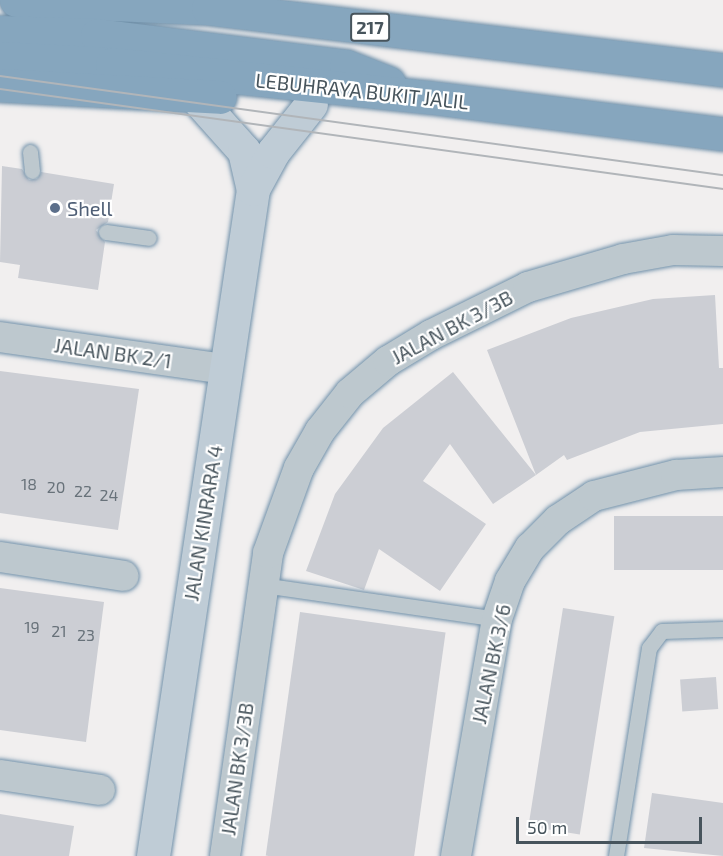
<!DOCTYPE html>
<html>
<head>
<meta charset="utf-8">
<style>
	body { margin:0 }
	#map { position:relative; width:723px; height:856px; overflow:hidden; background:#f1efef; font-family:"Exo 2",sans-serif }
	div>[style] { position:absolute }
	.building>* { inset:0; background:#ccced4; transform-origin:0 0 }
	.roads { filter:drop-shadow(0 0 2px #7191aa) drop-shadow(0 0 2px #7191aa) }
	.lane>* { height:15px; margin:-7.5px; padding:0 7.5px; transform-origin:7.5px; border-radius:7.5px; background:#bdc8ce }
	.street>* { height:30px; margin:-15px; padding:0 15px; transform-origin:15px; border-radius:15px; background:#bdc8ce }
	.secondary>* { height:33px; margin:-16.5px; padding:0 16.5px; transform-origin:16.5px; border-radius:16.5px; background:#bfccd6 }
	.highway>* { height:33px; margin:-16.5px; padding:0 16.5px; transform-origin:16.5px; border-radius:16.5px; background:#86a6be }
	.tram>* { height:1.5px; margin:-0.75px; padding:0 0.75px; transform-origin:0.75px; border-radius:0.75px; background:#b1b5b9 }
	.dots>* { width:16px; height:16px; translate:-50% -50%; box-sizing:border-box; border:3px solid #fff; border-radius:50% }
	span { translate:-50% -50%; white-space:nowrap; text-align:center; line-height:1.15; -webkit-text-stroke:4.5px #fff; paint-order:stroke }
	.number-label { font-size:16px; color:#68727a }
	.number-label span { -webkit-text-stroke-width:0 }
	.shield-label span { padding:2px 4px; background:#fff; border:2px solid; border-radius:4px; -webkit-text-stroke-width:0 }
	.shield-label { font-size:18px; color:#47545c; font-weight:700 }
	.street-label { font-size:20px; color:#47545c }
	.service-label { font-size:20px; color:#4e5e75 }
	.left { translate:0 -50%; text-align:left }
	.scale { position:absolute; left:516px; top:817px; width:186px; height:27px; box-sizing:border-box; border:3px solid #47545c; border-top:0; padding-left:8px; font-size:18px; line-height:21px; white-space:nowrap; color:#47545c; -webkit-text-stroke:4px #fff; paint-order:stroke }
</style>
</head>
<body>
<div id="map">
	<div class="building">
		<i style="clip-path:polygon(2px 166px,22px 169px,29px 180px,37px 179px,41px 172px,114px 184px,108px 222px,96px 230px,105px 242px,98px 290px,18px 278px,20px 265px,0 262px)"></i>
		<i style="clip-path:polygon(715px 295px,719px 368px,723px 368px,723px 424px,640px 432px,567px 460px,564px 455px,536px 475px,487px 350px,571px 318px,653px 299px)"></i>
		<i style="clip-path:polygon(0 371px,139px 389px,118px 530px,0 513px)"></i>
		<i style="clip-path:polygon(453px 372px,536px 475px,493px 504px,450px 444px,423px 481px,486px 524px,440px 591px,379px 549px,364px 590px,306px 571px,335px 494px,383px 428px)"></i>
		<i style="left:723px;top:516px;width:54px;height:109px;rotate:90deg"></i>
		<i style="clip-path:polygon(0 588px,104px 602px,86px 742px,0 730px)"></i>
		<i style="left:563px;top:608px;width:52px;height:221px;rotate:9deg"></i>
		<i style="left:300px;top:612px;width:147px;height:246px;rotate:8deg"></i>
		<i style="left:716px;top:677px;width:32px;height:36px;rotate:86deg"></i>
		<i style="clip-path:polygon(652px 793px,723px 803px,723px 856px,644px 848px)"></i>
		<i style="clip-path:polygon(0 814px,74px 826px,69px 856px,0 856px)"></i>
	</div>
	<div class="roads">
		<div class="lane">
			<i style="left:30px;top:152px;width:19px;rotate:84deg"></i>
			<i style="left:106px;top:232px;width:43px;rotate:7.9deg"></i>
			<i style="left:262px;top:585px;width:237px;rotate:8.2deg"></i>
			<i style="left:616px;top:856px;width:211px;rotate:-81deg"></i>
			<i style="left:649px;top:648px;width:21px;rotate:-53deg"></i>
			<i style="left:662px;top:631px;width:61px;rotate:-1.9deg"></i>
		</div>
		<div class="street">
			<i style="left:0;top:337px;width:228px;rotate:8.1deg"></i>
			<i style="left:0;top:557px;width:125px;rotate:8.7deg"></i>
			<i style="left:0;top:775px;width:101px;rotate:8.5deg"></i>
			<i style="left:225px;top:856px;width:306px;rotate:-81.9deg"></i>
			<i style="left:268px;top:553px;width:90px;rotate:-70deg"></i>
			<i style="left:299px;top:468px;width:43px;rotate:-60.4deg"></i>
			<i style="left:320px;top:431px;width:48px;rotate:-51.7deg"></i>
			<i style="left:350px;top:393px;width:50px;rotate:-40.1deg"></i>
			<i style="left:388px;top:361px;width:50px;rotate:-31.2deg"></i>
			<i style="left:431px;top:335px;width:108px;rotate:-26.3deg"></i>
			<i style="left:528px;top:287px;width:99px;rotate:-16.4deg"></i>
			<i style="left:623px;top:259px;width:51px;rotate:-10.2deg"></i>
			<i style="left:673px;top:250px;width:50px;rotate:1.1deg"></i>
			<i style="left:456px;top:856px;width:241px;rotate:-80.2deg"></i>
			<i style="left:497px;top:619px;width:40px;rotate:-71.1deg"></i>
			<i style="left:510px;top:581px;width:39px;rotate:-59deg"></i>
			<i style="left:530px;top:548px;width:40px;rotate:-45deg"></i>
			<i style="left:558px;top:520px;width:43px;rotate:-33.7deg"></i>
			<i style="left:594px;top:496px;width:85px;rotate:-14.4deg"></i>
			<i style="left:676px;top:475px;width:47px;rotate:-3.7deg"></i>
		</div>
		<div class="secondary">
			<i style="left:194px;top:95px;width:75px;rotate:48.2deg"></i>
			<i style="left:244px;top:151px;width:39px;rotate:77deg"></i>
			<i style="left:153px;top:856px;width:674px;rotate:-81.47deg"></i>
			<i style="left:253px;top:189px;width:42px;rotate:-61.6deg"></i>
			<i style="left:273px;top:152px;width:61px;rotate:-51.6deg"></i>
		</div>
		<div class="highway">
			<i style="left:16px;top:0;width:192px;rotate:2.4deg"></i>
			<i style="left:208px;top:8px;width:519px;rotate:6.86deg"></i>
			<i style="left:0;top:32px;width:97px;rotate:1.8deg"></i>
			<i style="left:97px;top:35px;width:251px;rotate:7.1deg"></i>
			<i style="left:346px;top:66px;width:46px;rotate:21.6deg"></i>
			<i style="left:0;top:58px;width:112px;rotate:3.1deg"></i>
			<i style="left:112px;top:64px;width:317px;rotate:6deg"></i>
			<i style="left:427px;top:97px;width:298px;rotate:7.1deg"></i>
			<i style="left:0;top:85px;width:220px;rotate:3.1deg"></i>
		</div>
	</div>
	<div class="tram">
		<i style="left:0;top:76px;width:730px;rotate:7.8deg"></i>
		<i style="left:0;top:89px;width:730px;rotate:7.87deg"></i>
	</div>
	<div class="dots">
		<i style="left:55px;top:208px;background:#5c6f8a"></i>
	</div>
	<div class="number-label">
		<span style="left:29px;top:484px">18</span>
		<span style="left:56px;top:487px">20</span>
		<span style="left:83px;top:491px">22</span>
		<span style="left:109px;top:495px">24</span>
		<span style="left:32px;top:627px">19</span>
		<span style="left:59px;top:631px">21</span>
		<span style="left:86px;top:635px">23</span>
	</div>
	<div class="shield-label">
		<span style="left:370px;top:27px">217</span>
	</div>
	<div class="street-label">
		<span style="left:362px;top:91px;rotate:6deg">LEBUHRAYA BUKIT JALIL</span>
		<span style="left:452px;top:327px;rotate:-28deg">JALAN BK 3/3B</span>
		<span style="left:113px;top:353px;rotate:8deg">JALAN BK 2/1</span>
		<span style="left:203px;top:523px;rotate:-81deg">JALAN KINRARA 4</span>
		<span style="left:491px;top:664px;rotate:-78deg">JALAN BK 3/6</span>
		<span style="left:237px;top:769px;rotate:-82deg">JALAN BK 3/3B</span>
	</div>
	<div class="service-label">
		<span class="left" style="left:67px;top:208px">Shell</span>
	</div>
	<div class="scale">50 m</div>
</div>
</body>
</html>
